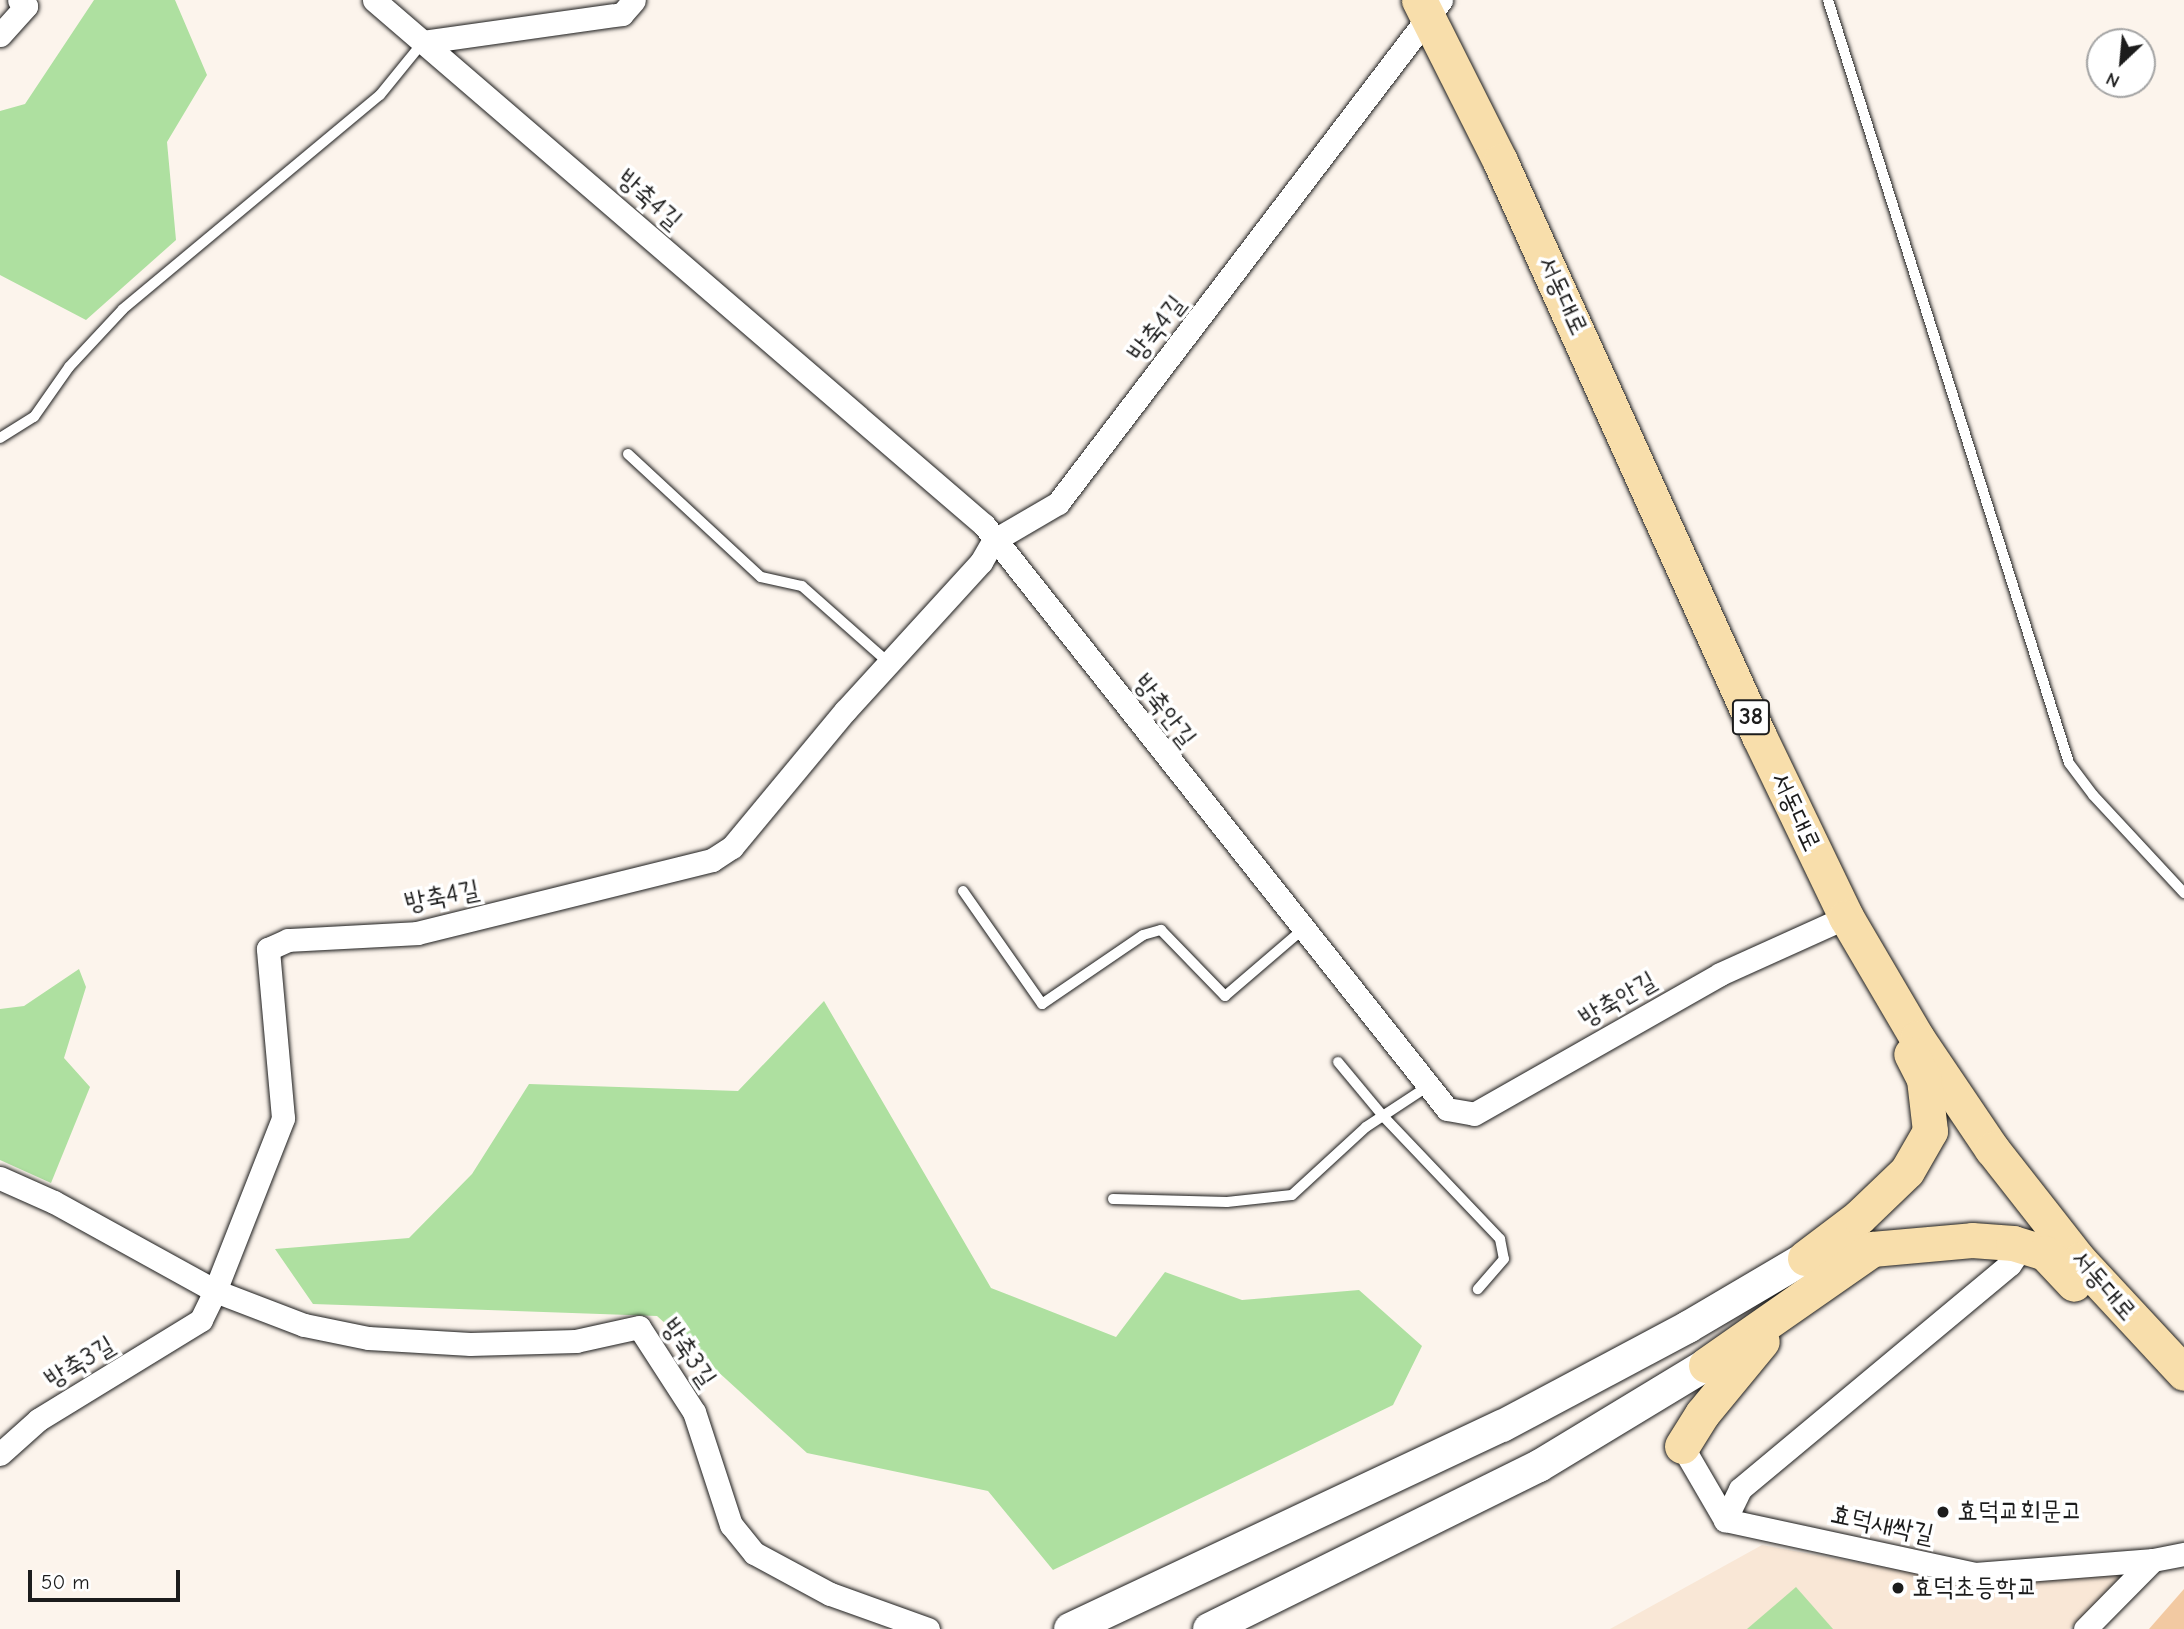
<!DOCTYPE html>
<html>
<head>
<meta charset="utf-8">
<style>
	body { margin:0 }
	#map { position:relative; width:2184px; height:1629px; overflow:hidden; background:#fcf4ec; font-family:"Comic Neue","Poor Story",sans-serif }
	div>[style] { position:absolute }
	.built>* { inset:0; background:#f9e7d6 }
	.green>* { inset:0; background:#aee0a0 }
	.building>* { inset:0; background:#f2c9a2 }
	.roads { filter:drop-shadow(0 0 2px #1c1c1c) drop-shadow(0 0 2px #1c1c1c) }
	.lane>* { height:10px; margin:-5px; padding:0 5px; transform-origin:5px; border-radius:5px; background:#fff }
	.street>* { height:23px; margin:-11.5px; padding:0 11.5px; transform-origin:11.5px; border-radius:11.5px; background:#fff }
	.secondary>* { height:32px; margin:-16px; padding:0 16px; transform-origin:16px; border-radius:16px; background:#fff }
	.primary>* { height:35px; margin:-17.5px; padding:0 17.5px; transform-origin:17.5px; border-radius:17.5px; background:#f8deab }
	.dots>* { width:19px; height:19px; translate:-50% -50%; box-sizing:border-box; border:4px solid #fff; border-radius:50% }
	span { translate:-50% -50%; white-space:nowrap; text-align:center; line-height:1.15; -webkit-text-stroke:7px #fff; paint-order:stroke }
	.shield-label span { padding:2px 5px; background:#fff; border:2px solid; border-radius:5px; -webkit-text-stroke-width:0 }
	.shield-label { font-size:24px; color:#1c1c1c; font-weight:700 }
	.street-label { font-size:26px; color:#1c1c1c }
	.poi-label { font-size:26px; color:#1c1c1c }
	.left { translate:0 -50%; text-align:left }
	.north { position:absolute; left:2086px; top:28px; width:70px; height:70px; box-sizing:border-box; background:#fff; border:2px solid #a4a4a4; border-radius:50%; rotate:206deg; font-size:19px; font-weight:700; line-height:28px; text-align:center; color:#1c1c1c }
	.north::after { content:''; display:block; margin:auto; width:24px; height:32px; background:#1c1c1c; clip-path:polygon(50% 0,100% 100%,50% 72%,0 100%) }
	.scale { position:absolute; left:28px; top:1570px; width:152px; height:32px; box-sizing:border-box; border:4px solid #1c1c1c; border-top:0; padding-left:9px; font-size:21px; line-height:24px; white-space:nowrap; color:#1c1c1c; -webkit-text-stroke:5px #fff; paint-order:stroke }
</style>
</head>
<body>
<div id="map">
	<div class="built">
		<i style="clip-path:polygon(1762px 1545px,1993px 1587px,2112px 1570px,2121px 1580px,2069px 1629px,1610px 1629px)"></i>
	</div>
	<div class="green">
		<i style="clip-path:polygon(94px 0,175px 0,207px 75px,167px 142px,176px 240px,86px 320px,0 275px,0 111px,25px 104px)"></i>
		<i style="clip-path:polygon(79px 969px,86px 987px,64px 1058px,90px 1087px,51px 1183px,0 1160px,0 1009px,24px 1006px)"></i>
		<i style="clip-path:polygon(824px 1001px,991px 1288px,1116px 1337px,1165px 1272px,1242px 1300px,1359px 1290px,1422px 1346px,1393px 1405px,1053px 1570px,988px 1491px,807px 1453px,657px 1316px,313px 1304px,275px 1249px,409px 1238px,472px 1174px,529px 1084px,738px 1091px)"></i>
		<i style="clip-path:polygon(1796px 1587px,1833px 1629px,1747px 1629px)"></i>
	</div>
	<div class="building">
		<i style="clip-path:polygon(2184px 1589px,2184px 1629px,2149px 1629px)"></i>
	</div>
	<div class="roads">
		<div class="lane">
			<i style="left:1828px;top:0;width:800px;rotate:72.47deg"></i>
			<i style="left:2069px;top:763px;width:40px;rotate:53deg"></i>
			<i style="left:2093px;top:795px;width:134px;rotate:47.1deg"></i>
			<i style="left:0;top:438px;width:40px;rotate:-32deg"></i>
			<i style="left:34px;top:417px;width:61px;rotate:-55deg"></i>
			<i style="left:69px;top:367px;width:79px;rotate:-47deg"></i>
			<i style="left:123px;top:309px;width:334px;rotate:-39.8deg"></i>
			<i style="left:380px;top:95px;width:68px;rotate:-50.9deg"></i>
			<i style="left:628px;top:454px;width:181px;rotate:42.8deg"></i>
			<i style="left:761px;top:577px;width:42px;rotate:12.4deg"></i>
			<i style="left:802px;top:586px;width:116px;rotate:41.5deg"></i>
			<i style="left:963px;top:891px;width:138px;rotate:55deg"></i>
			<i style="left:1042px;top:1004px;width:122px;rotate:-34.3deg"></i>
			<i style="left:1143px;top:935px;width:19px;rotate:-16deg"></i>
			<i style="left:1161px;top:930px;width:92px;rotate:45.9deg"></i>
			<i style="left:1225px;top:996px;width:101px;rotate:-40.6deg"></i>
			<i style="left:1338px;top:1062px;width:70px;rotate:50.2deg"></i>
			<i style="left:1383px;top:1116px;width:170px;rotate:46.4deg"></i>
			<i style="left:1500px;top:1239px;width:20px;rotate:79deg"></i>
			<i style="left:1504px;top:1259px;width:40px;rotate:131deg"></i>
			<i style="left:1113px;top:1199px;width:114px;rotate:1.5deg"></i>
			<i style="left:1227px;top:1202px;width:65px;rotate:-6.1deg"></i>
			<i style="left:1292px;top:1195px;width:100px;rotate:-42.6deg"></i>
			<i style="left:1366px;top:1127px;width:73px;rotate:-33.3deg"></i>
		</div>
		<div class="street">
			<i style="left:374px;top:0;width:805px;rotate:40.72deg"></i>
			<i style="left:984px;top:525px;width:745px;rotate:51.59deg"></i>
			<i style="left:1447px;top:1109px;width:27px;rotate:10deg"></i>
			<i style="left:1474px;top:1114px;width:283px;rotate:-29.6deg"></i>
			<i style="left:1720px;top:974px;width:138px;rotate:-24.3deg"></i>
			<i style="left:0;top:35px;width:39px;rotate:-48deg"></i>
			<i style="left:26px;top:6px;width:9px;rotate:-139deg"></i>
			<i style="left:423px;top:42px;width:201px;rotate:-8deg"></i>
			<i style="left:622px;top:14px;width:18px;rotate:-49deg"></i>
			<i style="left:0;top:1178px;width:59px;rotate:24deg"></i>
			<i style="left:54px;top:1202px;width:184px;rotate:28.9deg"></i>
			<i style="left:215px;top:1291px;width:32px;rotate:116deg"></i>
			<i style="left:201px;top:1320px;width:191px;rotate:148.5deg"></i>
			<i style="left:38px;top:1420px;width:51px;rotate:138.2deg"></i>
			<i style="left:1682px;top:1446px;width:86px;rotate:59.8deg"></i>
			<i style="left:1725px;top:1520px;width:256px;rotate:12.2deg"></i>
			<i style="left:1975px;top:1574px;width:179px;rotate:-4.5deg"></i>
			<i style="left:1725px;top:1520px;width:34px;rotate:-64deg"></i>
			<i style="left:1740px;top:1489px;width:351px;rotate:-39.8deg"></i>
			<i style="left:2010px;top:1264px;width:22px;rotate:-56deg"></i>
			<i style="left:928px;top:1629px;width:104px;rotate:-160.3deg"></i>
			<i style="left:830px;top:1594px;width:86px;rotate:-151.7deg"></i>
			<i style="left:754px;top:1553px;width:36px;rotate:-129deg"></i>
			<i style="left:731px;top:1525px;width:119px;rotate:-108.1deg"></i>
			<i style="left:694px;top:1412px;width:101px;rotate:-122.9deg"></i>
			<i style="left:639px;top:1327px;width:65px;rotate:167.5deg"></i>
			<i style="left:576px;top:1341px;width:106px;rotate:178.4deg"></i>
			<i style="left:470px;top:1344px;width:102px;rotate:-176.6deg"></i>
			<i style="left:368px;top:1338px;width:65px;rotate:-168.5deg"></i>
			<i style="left:304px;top:1325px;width:95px;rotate:-159.1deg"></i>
			<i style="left:215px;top:1291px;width:186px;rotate:-68.5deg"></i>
			<i style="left:283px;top:1118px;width:170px;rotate:-95.1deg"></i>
			<i style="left:268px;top:949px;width:22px;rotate:-24deg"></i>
			<i style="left:288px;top:940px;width:129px;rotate:-3.1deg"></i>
			<i style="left:417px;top:933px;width:304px;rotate:-13.9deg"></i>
			<i style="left:712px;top:860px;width:24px;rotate:-33deg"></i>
			<i style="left:732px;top:847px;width:177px;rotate:-50.3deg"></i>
			<i style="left:845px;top:711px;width:202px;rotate:-47.6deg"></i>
			<i style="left:981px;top:562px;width:24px;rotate:-60deg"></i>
			<i style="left:993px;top:541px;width:75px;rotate:-30.3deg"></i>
			<i style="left:1058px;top:503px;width:632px;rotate:-52.71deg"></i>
			<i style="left:2085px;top:1629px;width:97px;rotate:-45.4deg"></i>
			<i style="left:2153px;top:1560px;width:32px;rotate:-11deg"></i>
		</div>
		<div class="secondary">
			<i style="left:1070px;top:1629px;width:477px;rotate:-25.2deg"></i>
			<i style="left:1502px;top:1426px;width:211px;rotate:-28deg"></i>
			<i style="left:1688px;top:1327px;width:136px;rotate:-30.5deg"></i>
			<i style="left:1209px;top:1629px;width:368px;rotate:-26.3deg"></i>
			<i style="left:1539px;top:1466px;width:195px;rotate:-31.2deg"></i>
		</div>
		<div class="primary">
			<i style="left:1419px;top:0;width:180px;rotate:63.3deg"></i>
			<i style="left:1500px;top:161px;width:631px;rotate:65.75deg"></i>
			<i style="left:1759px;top:736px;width:201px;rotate:64.3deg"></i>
			<i style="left:1846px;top:917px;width:140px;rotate:59.6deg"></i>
			<i style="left:1917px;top:1038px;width:134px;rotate:56deg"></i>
			<i style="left:1992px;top:1149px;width:141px;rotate:51.9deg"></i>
			<i style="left:2079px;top:1260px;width:154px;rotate:47.1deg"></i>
			<i style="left:1805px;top:1258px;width:68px;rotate:-37.2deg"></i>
			<i style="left:1859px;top:1217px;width:66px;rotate:-43.8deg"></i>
			<i style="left:1907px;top:1171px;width:46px;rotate:-60.1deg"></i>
			<i style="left:1930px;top:1131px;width:52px;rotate:-96.6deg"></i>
			<i style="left:1924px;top:1079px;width:28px;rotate:-117deg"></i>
			<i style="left:1706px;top:1365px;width:203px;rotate:-34.9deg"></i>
			<i style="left:1872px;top:1249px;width:100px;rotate:-5.1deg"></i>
			<i style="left:1972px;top:1240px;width:41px;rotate:4.2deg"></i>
			<i style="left:2013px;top:1243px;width:34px;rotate:17deg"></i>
			<i style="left:2045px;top:1253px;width:42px;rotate:46.9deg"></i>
			<i style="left:1682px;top:1446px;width:38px;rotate:-58deg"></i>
			<i style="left:1702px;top:1414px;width:94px;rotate:-50.6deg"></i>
		</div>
	</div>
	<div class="dots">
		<i style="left:1943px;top:1512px;background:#1c1c1c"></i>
		<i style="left:1898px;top:1588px;background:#1c1c1c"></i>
	</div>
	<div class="shield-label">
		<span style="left:1751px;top:717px">38</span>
	</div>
	<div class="street-label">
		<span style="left:649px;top:200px;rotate:41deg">방축4길</span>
		<span style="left:1562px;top:296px;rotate:65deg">서동대로</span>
		<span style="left:1157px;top:329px;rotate:-52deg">방축4길</span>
		<span style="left:1164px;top:711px;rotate:52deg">방축안길</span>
		<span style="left:1795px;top:812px;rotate:65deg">서동대로</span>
		<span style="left:442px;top:897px;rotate:-11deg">방축4길</span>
		<span style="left:1618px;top:1000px;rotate:-30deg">방축안길</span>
		<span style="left:2103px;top:1286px;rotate:49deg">서동대로</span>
		<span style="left:688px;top:1353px;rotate:56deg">방축3길</span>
		<span style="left:80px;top:1363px;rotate:-31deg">방축3길</span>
		<span style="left:1882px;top:1525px;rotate:12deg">효덕새싹길</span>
	</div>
	<div class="poi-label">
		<span class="left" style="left:1957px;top:1512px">효덕교회문고</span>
		<span class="left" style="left:1912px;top:1588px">효덕초등학교</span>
	</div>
	<div class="north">N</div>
	<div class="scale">50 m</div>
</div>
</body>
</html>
